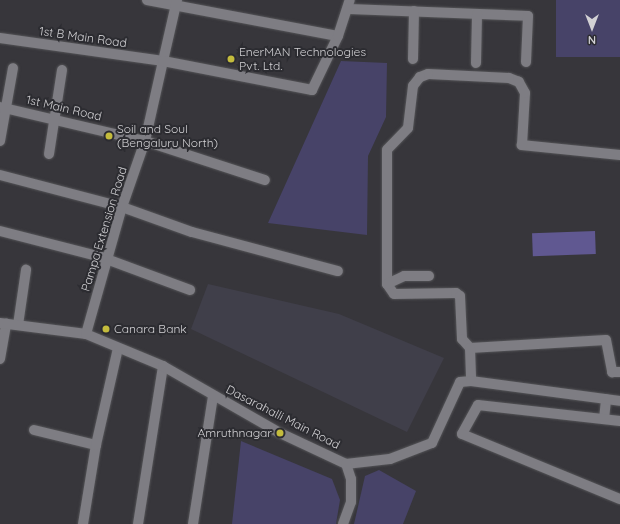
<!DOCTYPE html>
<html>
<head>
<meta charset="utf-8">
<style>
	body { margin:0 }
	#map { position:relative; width:620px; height:524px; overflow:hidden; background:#37363b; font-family:Quicksand,sans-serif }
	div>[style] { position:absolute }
	.built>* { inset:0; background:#403f4a }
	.green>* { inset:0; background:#474368; transform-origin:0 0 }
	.water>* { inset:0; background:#605891; transform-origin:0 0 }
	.roads { filter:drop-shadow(0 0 1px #545457) drop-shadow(0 0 1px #545457) }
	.street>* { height:10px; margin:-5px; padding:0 5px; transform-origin:5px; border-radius:5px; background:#7e7d83 }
	.secondary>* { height:10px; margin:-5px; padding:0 5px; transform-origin:5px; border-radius:5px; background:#7e7d83 }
	.dots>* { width:11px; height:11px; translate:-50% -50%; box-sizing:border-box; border:2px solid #2c2c31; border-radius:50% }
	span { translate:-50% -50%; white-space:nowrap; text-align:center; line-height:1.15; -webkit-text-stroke:4px #2c2c31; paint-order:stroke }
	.street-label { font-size:12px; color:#d2d1d4 }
	.poi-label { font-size:12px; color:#d2d1d4 }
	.left { translate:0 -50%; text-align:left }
	.right { translate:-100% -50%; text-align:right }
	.north { position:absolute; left:572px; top:8px; width:40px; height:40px; -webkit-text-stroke:3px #2c2c31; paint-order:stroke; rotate:180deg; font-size:11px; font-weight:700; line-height:16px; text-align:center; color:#d2d1d4 }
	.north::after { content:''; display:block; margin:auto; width:14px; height:18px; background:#d2d1d4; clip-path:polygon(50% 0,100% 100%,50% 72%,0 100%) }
</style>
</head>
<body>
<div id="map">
	<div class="built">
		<i style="clip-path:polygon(208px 284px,339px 314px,444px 358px,407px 432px,191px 329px)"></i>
	</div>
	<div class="green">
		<i style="left:556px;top:0;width:64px;height:57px"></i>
		<i style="clip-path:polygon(341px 61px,387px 63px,386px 117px,368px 156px,367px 235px,268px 223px)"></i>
		<i style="clip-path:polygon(241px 441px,332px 479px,340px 500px,336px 524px,232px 524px)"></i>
		<i style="clip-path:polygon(379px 470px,416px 491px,403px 524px,354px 524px,365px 476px)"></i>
	</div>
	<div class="water">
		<i style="left:595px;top:231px;width:23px;height:63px;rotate:88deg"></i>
	</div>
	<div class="roads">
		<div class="street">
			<i style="left:147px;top:0;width:194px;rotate:10.7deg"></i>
			<i style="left:349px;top:9px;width:179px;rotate:2.2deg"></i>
			<i style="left:528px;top:16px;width:46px;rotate:92.5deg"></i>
			<i style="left:0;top:38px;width:165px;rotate:8deg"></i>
			<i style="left:163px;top:61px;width:63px;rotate:-77.1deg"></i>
			<i style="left:413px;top:59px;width:48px;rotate:-88.8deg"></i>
			<i style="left:476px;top:63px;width:49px;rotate:-88.8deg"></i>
			<i style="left:0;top:107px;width:149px;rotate:13.2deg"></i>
			<i style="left:145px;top:141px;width:126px;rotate:18deg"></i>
			<i style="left:0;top:141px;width:74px;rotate:-79.9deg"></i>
			<i style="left:49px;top:154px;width:85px;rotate:-81.2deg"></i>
			<i style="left:620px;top:155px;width:99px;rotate:-174.2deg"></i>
			<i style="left:522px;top:145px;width:52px;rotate:-86.7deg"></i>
			<i style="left:525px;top:93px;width:13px;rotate:-119deg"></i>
			<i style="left:519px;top:82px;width:11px;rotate:-158deg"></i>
			<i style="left:509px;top:78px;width:81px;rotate:-177.2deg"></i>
			<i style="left:428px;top:74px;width:9px;rotate:159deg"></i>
			<i style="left:420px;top:77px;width:11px;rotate:128deg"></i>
			<i style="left:413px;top:86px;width:42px;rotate:96.8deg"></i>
			<i style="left:408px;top:128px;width:30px;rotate:134deg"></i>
			<i style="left:387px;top:150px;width:134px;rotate:90deg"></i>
			<i style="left:387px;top:284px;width:12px;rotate:55deg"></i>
			<i style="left:394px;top:294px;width:62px;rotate:-0.9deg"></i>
			<i style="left:456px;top:293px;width:5px;rotate:37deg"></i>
			<i style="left:460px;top:296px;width:43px;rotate:87.3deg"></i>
			<i style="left:462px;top:339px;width:12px;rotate:48deg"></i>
			<i style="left:470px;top:348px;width:136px;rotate:-3.4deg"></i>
			<i style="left:606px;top:340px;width:33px;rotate:79deg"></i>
			<i style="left:612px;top:372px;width:8px"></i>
			<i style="left:0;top:175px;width:126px;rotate:14.7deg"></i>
			<i style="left:122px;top:207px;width:74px;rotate:19.7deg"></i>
			<i style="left:192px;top:232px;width:151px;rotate:15deg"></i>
			<i style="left:0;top:231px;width:104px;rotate:14.4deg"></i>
			<i style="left:101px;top:257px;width:95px;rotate:20.3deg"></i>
			<i style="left:387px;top:284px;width:19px;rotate:-25deg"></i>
			<i style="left:404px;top:276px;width:25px"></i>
			<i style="left:18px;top:325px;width:56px;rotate:-81.7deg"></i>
			<i style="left:470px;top:348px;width:33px;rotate:88deg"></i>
			<i style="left:0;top:359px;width:36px;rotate:-80deg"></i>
			<i style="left:604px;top:419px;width:20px;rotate:-84deg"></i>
			<i style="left:620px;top:421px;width:143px;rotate:-173.6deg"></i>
			<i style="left:478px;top:405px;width:33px;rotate:119deg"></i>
			<i style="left:462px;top:434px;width:171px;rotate:22.4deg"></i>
			<i style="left:34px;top:430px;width:64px;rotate:13.6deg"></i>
			<i style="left:83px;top:524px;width:80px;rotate:-80.7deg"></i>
			<i style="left:96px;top:445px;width:99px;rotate:-77.2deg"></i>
			<i style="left:138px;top:524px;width:160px;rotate:-81deg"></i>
			<i style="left:193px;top:524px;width:130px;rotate:-81.1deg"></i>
		</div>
		<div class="secondary">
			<i style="left:0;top:323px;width:87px;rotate:7.3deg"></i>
			<i style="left:86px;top:334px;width:83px;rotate:22.6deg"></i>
			<i style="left:163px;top:366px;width:135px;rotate:29.8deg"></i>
			<i style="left:280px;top:433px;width:73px;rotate:25.2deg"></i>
			<i style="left:346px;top:464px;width:44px;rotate:-6.5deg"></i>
			<i style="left:390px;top:459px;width:45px;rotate:-20.9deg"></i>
			<i style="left:432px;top:443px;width:67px;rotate:-65.3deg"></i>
			<i style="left:460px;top:382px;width:11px;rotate:-5deg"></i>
			<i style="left:471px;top:381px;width:150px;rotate:7.6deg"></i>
			<i style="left:86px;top:334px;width:132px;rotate:-74.2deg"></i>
			<i style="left:122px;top:207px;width:70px;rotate:-70.8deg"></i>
			<i style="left:145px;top:141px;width:82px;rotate:-77.3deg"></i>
			<i style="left:163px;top:61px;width:152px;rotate:11deg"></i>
			<i style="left:312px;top:90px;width:60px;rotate:-64.3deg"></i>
			<i style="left:338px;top:36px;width:38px;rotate:-72deg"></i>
			<i style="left:343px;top:524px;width:23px;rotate:-70deg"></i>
			<i style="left:351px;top:502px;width:23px;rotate:-90deg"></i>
			<i style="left:351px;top:479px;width:16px;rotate:-108deg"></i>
		</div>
	</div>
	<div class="dots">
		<i style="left:231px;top:59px;background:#c4bc3d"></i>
		<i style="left:109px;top:136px;background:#c4bc3d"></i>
		<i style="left:106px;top:329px;background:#c4bc3d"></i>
		<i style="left:280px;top:433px;background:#c4bc3d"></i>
	</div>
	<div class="street-label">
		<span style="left:83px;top:37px;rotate:8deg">1st B Main Road</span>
		<span style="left:64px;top:108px;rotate:13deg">1st Main Road</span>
		<span style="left:104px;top:229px;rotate:-73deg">Pampa Extension Road</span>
		<span style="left:283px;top:417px;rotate:27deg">Dasarahalli Main Road</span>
	</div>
	<div class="poi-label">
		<span class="left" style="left:239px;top:59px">EnerMAN Technologies<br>Pvt. Ltd.</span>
		<span class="left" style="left:117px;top:136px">Soil and Soul<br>(Bengaluru North)</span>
		<span class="left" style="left:114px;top:329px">Canara Bank</span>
		<span class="right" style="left:272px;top:433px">Amruthnagar</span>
	</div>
	<div class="north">N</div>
</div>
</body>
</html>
